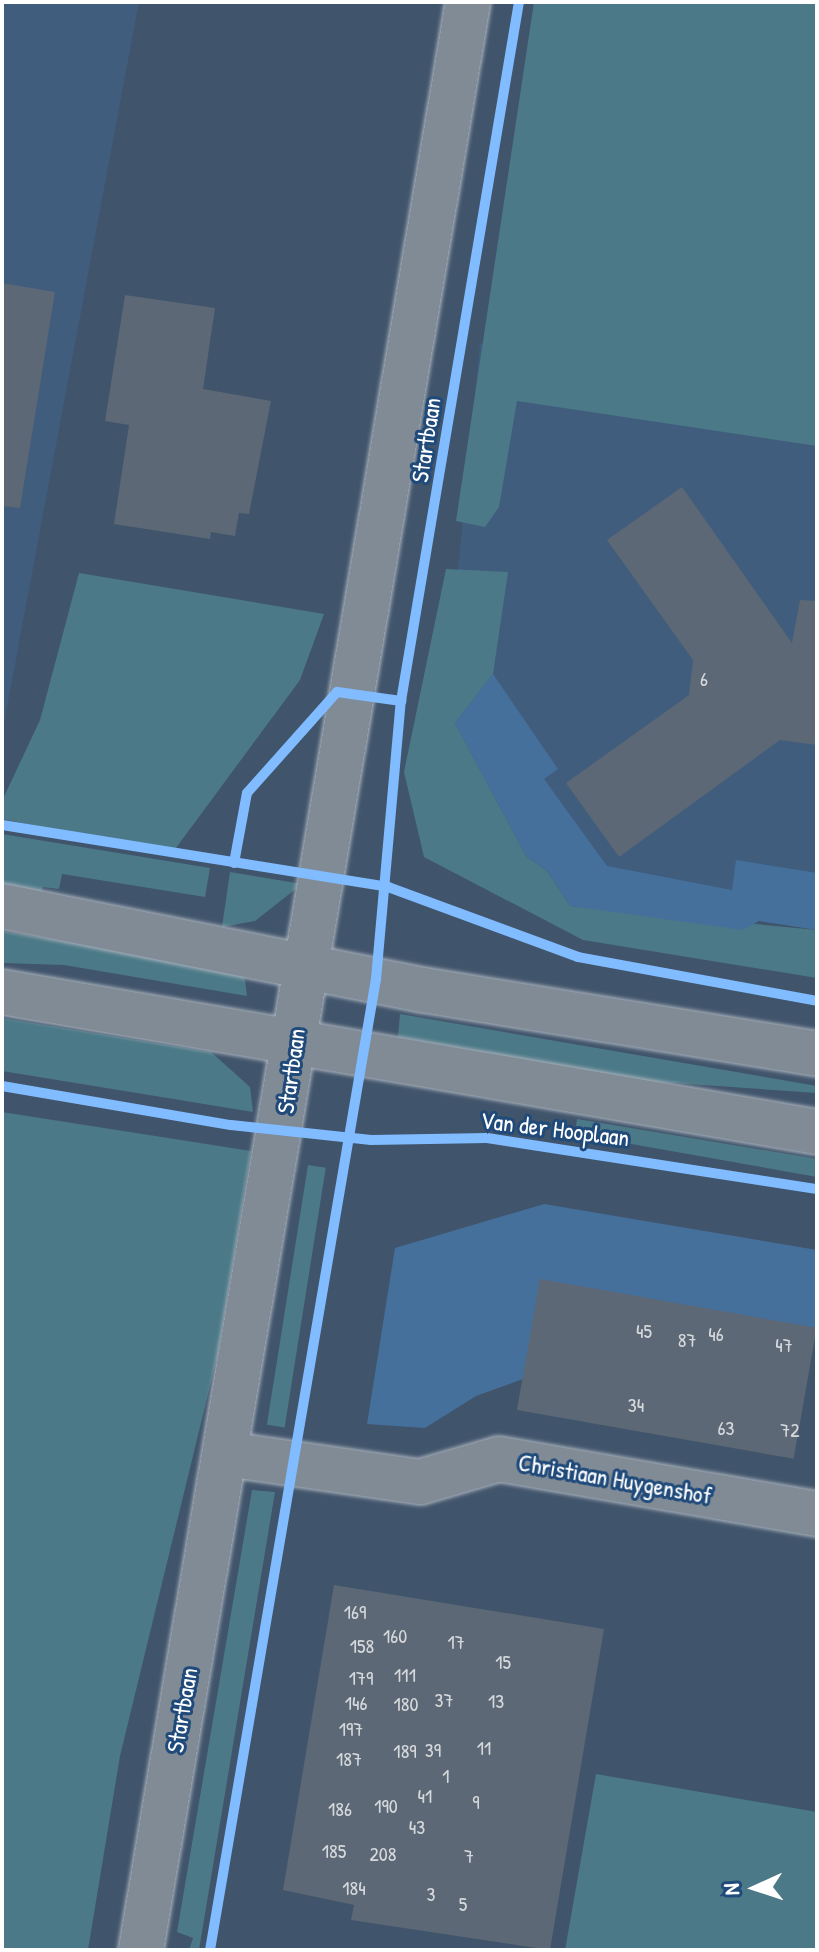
<!DOCTYPE html>
<html>
<head>
<meta charset="utf-8">
<style>
	body { margin:0 }
	#map { position:relative; width:819px; height:1952px; overflow:hidden; background:#40546b; font-family:"Patrick Hand",sans-serif }
	div>[style] { position:absolute }
	.built>* { inset:0; background:#405d7d }
	.green>* { inset:0; background:#4b7987; transform-origin:0 0 }
	.water>* { inset:0; background:#45709c }
	.building>* { inset:0; background:#5c6875; transform-origin:0 0 }
	.roads { filter:drop-shadow(0 0 2px #a9b2bc) drop-shadow(0 0 2px #a9b2bc) }
	.minor>* { height:44px; margin:-22px; padding:0 22px; transform-origin:22px; border-radius:22px; background:#818b96 }
	.cycleway>* { height:10px; margin:-5px; padding:0 5px; transform-origin:5px; border-radius:5px; background:#80bcff }
	span { translate:-50% -50%; white-space:nowrap; text-align:center; line-height:1.15; -webkit-text-stroke:6px #1f4a7a; paint-order:stroke }
	.number-label { font-size:20px; color:#d6d9dc }
	.number-label span { -webkit-text-stroke-width:0 }
	.street-label { font-size:24px; color:#fff }
	.frame { position:absolute; inset:0; border:4px solid #fff; pointer-events:none }
	.north { position:absolute; left:715px; top:1848px; width:80px; height:80px; -webkit-text-stroke:6px #1f4a7a; paint-order:stroke; rotate:267deg; font-size:22px; font-weight:700; line-height:32px; text-align:center; color:#fff }
	.north::after { content:''; display:block; margin:auto; width:28px; height:36px; background:#fff; clip-path:polygon(50% 0,100% 100%,50% 72%,0 100%) }
</style>
</head>
<body>
<div id="map">
	<div class="built">
		<i style="clip-path:polygon(2px 2px,139px 2px,2px 734px)"></i>
		<i style="clip-path:polygon(480px 343px,817px 403px,817px 926px,432px 838px)"></i>
	</div>
	<div class="green">
		<i style="clip-path:polygon(534px 2px,817px 2px,817px 446px,517px 401px,499px 507px,485px 527px,456px 521px)"></i>
		<i style="clip-path:polygon(446px 569px,508px 572px,493px 674px,455px 723px,526px 856px,548px 872px,570px 906px,817px 930px,817px 978px,583px 940px,424px 857px,404px 772px)"></i>
		<i style="clip-path:polygon(79px 573px,324px 614px,300px 680px,173px 852px,2px 819px,2px 801px,40px 720px)"></i>
		<i style="clip-path:polygon(2px 834px,210px 868px,205px 897px,62px 874px,59px 889px,43px 887px,40px 898px,2px 891px)"></i>
		<i style="clip-path:polygon(230px 872px,302px 884px,255px 921px,222px 927px)"></i>
		<i style="clip-path:polygon(2px 931px,244px 972px,247px 996px,64px 965px,2px 963px)"></i>
		<i style="clip-path:polygon(400px 1014px,817px 1086px,817px 1093px,644px 1081px,398px 1037px)"></i>
		<i style="clip-path:polygon(2px 1018px,211px 1052px,250px 1087px,253px 1112px,2px 1071px)"></i>
		<i style="clip-path:polygon(2px 1112px,251px 1151px,218px 1353px,120px 1756px,88px 1950px,2px 1950px)"></i>
		<i style="clip-path:polygon(577px 1119px,817px 1159px,817px 1177px,575px 1134px)"></i>
		<i style="left:308px;top:1165px;width:18px;height:263px;rotate:9deg"></i>
		<i style="clip-path:polygon(252px 1490px,275px 1492px,199px 1950px,189px 1950px,193px 1938px,177px 1932px)"></i>
		<i style="clip-path:polygon(596px 1774px,817px 1812px,817px 1950px,565px 1950px)"></i>
	</div>
	<div class="water">
		<i style="clip-path:polygon(493px 674px,558px 769px,544px 779px,607px 866px,732px 890px,736px 860px,817px 873px,817px 930px,759px 921px,743px 930px,570px 906px,548px 872px,526px 856px,455px 723px)"></i>
		<i style="clip-path:polygon(544px 1204px,817px 1250px,817px 1327px,523px 1379px,476px 1396px,425px 1428px,367px 1424px,395px 1248px)"></i>
	</div>
	<div class="building">
		<i style="clip-path:polygon(2px 283px,55px 292px,20px 508px,2px 506px)"></i>
		<i style="clip-path:polygon(125px 295px,215px 308px,203px 389px,271px 401px,249px 514px,239px 513px,235px 536px,211px 532px,210px 539px,114px 524px,129px 425px,105px 421px)"></i>
		<i style="clip-path:polygon(682px 487px,792px 643px,800px 600px,817px 601px,817px 745px,780px 740px,619px 857px,566px 783px,689px 695px,693px 660px,607px 540px)"></i>
		<i style="left:540px;top:1279px;width:281px;height:133px;rotate:10deg"></i>
		<i style="clip-path:polygon(334px 1585px,604px 1629px,550px 1950px,351px 1920px,354px 1905px,283px 1890px)"></i>
	</div>
	<div class="roads">
		<div class="minor">
			<i style="left:2px;top:906px;width:429px;rotate:11.3deg"></i>
			<i style="left:423px;top:990px;width:399px;rotate:9.2deg"></i>
			<i style="left:2px;top:992px;width:827px;rotate:9.75deg"></i>
			<i style="left:226px;top:1454px;width:196px;rotate:8.2deg"></i>
			<i style="left:420px;top:1482px;width:82px;rotate:-16.2deg"></i>
			<i style="left:499px;top:1459px;width:323px;rotate:9.8deg"></i>
			<i style="left:141px;top:1950px;width:1975px;rotate:-80.47deg"></i>
		</div>
	</div>
	<div class="cycleway">
		<i style="left:2px;top:825px;width:391px;rotate:9.1deg"></i>
		<i style="left:388px;top:887px;width:202px;rotate:20.2deg"></i>
		<i style="left:578px;top:957px;width:243px;rotate:10.4deg"></i>
		<i style="left:234px;top:863px;width:71px;rotate:-79.5deg"></i>
		<i style="left:247px;top:793px;width:135px;rotate:-48.3deg"></i>
		<i style="left:337px;top:692px;width:65px;rotate:8deg"></i>
		<i style="left:2px;top:1086px;width:232px;rotate:9.7deg"></i>
		<i style="left:231px;top:1125px;width:141px;rotate:6.1deg"></i>
		<i style="left:371px;top:1140px;width:116px;rotate:-1deg"></i>
		<i style="left:487px;top:1138px;width:334px;rotate:8.8deg"></i>
		<i style="left:210px;top:1950px;width:985px;rotate:-80.3deg"></i>
		<i style="left:376px;top:979px;width:279px;rotate:-84.9deg"></i>
		<i style="left:401px;top:701px;width:709px;rotate:-80.42deg"></i>
	</div>
	<div class="number-label">
		<span style="left:704px;top:678px">6</span>
		<span style="left:644px;top:1330px">45</span>
		<span style="left:716px;top:1333px">46</span>
		<span style="left:687px;top:1339px">87</span>
		<span style="left:784px;top:1344px">47</span>
		<span style="left:636px;top:1404px">34</span>
		<span style="left:726px;top:1427px">63</span>
		<span style="left:790px;top:1429px">72</span>
		<span style="left:355px;top:1611px">169</span>
		<span style="left:395px;top:1635px">160</span>
		<span style="left:456px;top:1641px">17</span>
		<span style="left:362px;top:1645px">158</span>
		<span style="left:503px;top:1661px">15</span>
		<span style="left:405px;top:1674px">111</span>
		<span style="left:361px;top:1677px">179</span>
		<span style="left:444px;top:1699px">37</span>
		<span style="left:496px;top:1700px">13</span>
		<span style="left:356px;top:1702px">146</span>
		<span style="left:406px;top:1703px">180</span>
		<span style="left:351px;top:1728px">197</span>
		<span style="left:484px;top:1747px">11</span>
		<span style="left:433px;top:1749px">39</span>
		<span style="left:405px;top:1750px">189</span>
		<span style="left:349px;top:1758px">187</span>
		<span style="left:446px;top:1775px">1</span>
		<span style="left:425px;top:1795px">41</span>
		<span style="left:476px;top:1801px">9</span>
		<span style="left:386px;top:1805px">190</span>
		<span style="left:340px;top:1808px">186</span>
		<span style="left:417px;top:1826px">43</span>
		<span style="left:334px;top:1850px">185</span>
		<span style="left:383px;top:1853px">208</span>
		<span style="left:469px;top:1855px">7</span>
		<span style="left:354px;top:1887px">184</span>
		<span style="left:431px;top:1893px">3</span>
		<span style="left:463px;top:1903px">5</span>
	</div>
	<div class="street-label">
		<span style="left:426px;top:440px;rotate:-81deg">Startbaan</span>
		<span style="left:291px;top:1071px;rotate:-82deg">Startbaan</span>
		<span style="left:555px;top:1129px;rotate:7deg">Van der Hooplaan</span>
		<span style="left:615px;top:1479px;rotate:10deg">Christiaan Huygenshof</span>
		<span style="left:182px;top:1710px;rotate:-80deg">Startbaan</span>
	</div>
	<div class="frame"></div>
	<div class="north">N</div>
</div>
</body>
</html>
